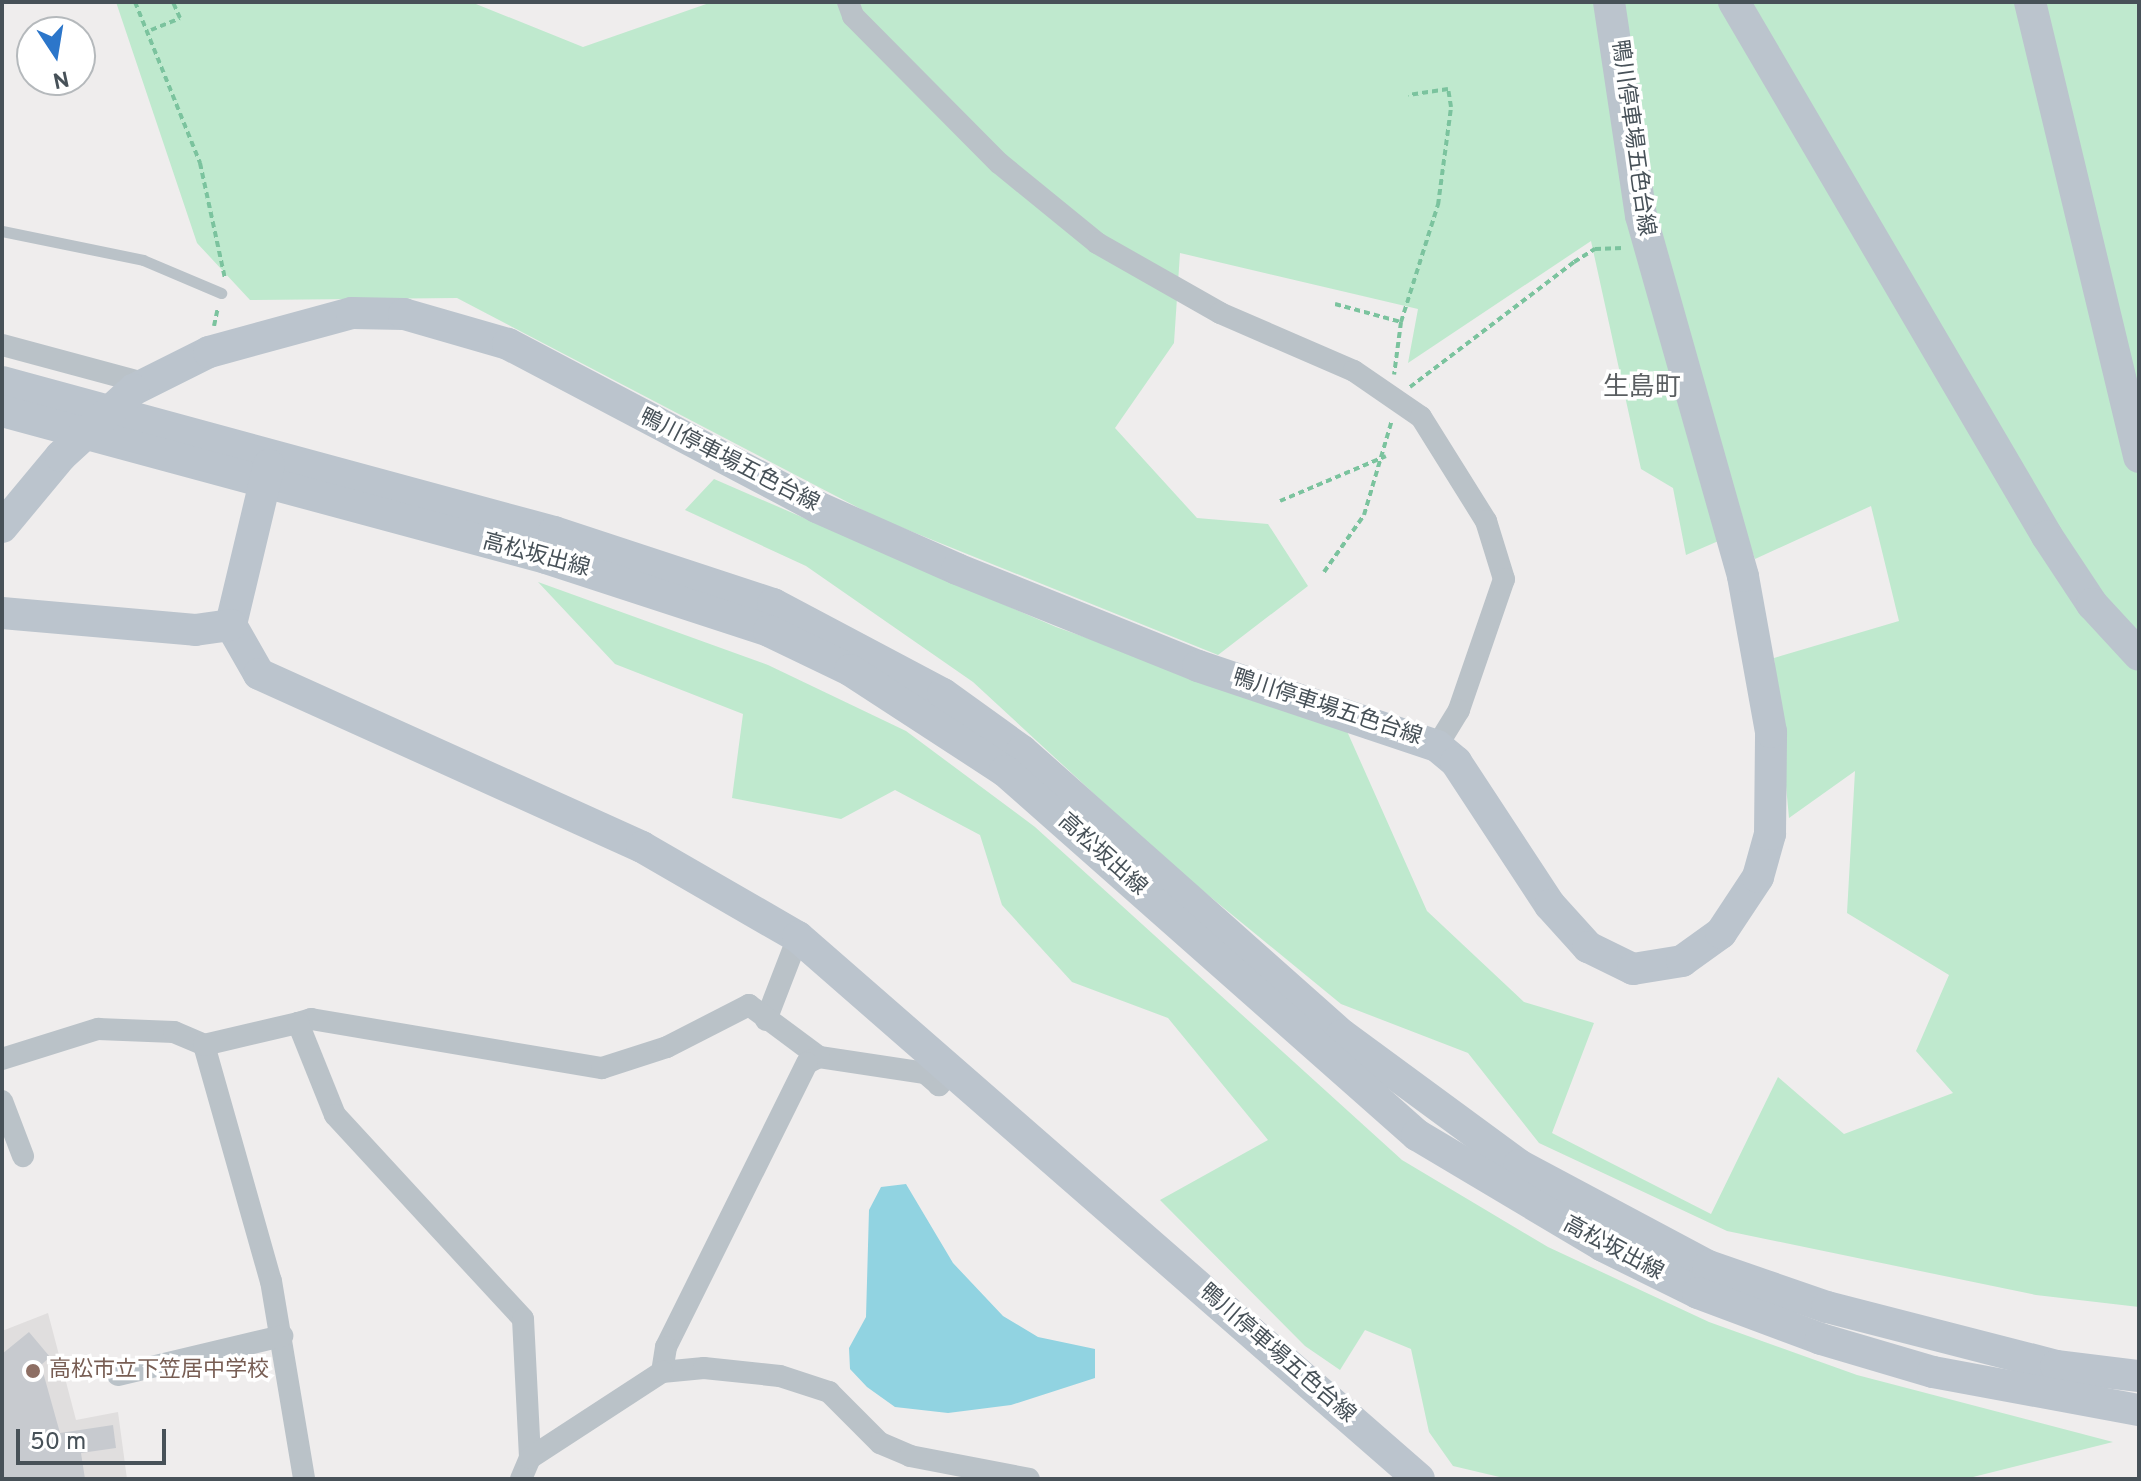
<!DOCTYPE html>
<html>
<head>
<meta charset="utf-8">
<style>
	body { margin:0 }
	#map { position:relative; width:2141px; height:1481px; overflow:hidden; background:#efeded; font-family:Overpass,"Noto Sans JP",sans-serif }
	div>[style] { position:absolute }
	.education>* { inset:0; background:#e0dede }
	.green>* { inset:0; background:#bfe9ce }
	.water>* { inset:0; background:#91d3e1 }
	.building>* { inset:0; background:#c7cacf }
	.path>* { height:4px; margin-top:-2px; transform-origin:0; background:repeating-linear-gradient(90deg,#7bc39e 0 6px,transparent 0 10px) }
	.lane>* { height:11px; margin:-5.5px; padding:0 5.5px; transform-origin:5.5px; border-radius:5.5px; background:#bac2c8 }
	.street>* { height:22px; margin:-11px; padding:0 11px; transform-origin:11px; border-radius:11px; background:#bac2c8 }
	.secondary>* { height:32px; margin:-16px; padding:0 16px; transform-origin:16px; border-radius:16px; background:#bbc4cd }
	.secondary-bridge>* { height:32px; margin:-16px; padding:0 16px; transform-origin:16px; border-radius:16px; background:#bbc4cd }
	.dots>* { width:22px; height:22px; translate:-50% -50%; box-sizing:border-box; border:4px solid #fff; border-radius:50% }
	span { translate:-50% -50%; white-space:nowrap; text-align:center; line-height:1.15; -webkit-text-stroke:7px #fff; paint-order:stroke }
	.street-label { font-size:22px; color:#475158 }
	.education-label { font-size:22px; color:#785e54 }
	.left { translate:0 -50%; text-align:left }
	.quarter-label { font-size:26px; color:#5a5e61 }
	.frame { position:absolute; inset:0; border:4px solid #475158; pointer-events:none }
	.north { position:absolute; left:16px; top:16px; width:80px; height:80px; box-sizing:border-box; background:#fff; border:2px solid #b5b9bc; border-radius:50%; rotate:168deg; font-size:22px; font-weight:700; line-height:32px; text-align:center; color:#475158 }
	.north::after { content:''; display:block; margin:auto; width:28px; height:36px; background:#2c76ca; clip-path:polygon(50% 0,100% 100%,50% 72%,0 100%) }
	.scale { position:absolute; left:16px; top:1429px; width:150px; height:36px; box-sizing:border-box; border:4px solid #475158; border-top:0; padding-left:10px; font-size:24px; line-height:28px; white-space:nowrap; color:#475158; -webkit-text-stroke:6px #fff; paint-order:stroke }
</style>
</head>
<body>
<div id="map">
	<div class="education">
		<i style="clip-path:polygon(48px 1313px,76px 1420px,118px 1412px,127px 1479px,2px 1479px,2px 1331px)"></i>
	</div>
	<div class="green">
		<i style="clip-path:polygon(116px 2px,471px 2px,583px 47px,712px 2px,2139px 2px,2139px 1307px,2036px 1295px,1727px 1231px,1539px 1143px,1468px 1053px,1341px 1004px,1169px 863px,973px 682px,806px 566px,685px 510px,714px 479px,1056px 627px,1346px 729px,1427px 911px,1524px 1002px,1594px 1023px,1552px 1133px,1711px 1214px,1778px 1077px,1844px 1134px,1953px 1093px,1916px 1051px,1949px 975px,1847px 913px,1855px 771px,1789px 818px,1774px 658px,1899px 621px,1871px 506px,1755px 559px,1744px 530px,1686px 555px,1673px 488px,1641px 469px,1591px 241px,1408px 363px,1418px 309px,1180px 253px,1174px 343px,1115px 428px,1197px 518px,1268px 524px,1308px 586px,1218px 655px,878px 518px,457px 298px,250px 300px,197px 243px)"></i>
		<i style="clip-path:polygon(538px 582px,768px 665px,906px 731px,1035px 827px,1402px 1160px,1548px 1247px,1709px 1322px,1857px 1375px,2113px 1442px,1965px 1479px,1508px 1479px,1453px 1466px,1429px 1432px,1411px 1349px,1365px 1330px,1340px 1370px,1305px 1346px,1160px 1200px,1268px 1140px,1168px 1018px,1072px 982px,1002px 905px,980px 835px,895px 790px,841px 819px,732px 798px,743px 714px,615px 664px)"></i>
	</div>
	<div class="water">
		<i style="clip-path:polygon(906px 1184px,953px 1263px,1003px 1316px,1038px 1337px,1095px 1349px,1095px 1378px,1011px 1405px,948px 1413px,895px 1407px,867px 1387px,850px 1369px,849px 1348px,866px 1317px,869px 1210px,881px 1187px)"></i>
	</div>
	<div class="building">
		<i style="clip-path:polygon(29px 1332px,50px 1357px,41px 1365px,60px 1433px,113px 1425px,116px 1448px,81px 1453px,85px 1479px,2px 1479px,2px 1354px)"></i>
	</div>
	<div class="path">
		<i style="left:135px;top:2px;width:174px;rotate:68deg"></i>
		<i style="left:200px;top:163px;width:119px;rotate:77.8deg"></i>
		<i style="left:151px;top:30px;width:31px;rotate:-22deg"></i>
		<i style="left:180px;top:18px;width:17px;rotate:-114deg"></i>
		<i style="left:1335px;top:304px;width:68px;rotate:15.3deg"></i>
		<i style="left:1401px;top:322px;width:53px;rotate:97.5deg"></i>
		<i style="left:1401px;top:322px;width:123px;rotate:-72.5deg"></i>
		<i style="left:1438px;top:205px;width:99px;rotate:-82.4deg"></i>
		<i style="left:1451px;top:107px;width:18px;rotate:-99deg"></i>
		<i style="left:1448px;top:89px;width:40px;rotate:171.5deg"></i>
		<i style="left:214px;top:326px;width:19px;rotate:-78deg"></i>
		<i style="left:1410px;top:387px;width:206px;rotate:-37.3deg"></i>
		<i style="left:1574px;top:262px;width:25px;rotate:-32deg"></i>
		<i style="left:1595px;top:249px;width:28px;rotate:-2deg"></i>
		<i style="left:1280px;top:501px;width:115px;rotate:-23deg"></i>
		<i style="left:1324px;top:572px;width:70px;rotate:-54.9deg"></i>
		<i style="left:1364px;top:515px;width:99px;rotate:-73.6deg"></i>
	</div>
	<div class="lane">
		<i style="left:2px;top:231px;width:144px;rotate:11.6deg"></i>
		<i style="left:143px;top:260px;width:85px;rotate:22.9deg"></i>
	</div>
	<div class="street">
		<i style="left:848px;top:2px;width:15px;rotate:70deg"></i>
		<i style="left:853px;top:16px;width:207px;rotate:45.2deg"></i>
		<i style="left:999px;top:163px;width:127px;rotate:39.2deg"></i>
		<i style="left:1097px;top:243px;width:142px;rotate:29.6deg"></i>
		<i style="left:1220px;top:313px;width:146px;rotate:23.4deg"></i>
		<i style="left:1354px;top:371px;width:81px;rotate:34.5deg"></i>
		<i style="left:1421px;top:417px;width:123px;rotate:58deg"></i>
		<i style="left:1486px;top:521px;width:61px;rotate:72.8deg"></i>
		<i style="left:1504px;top:579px;width:139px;rotate:109deg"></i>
		<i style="left:1459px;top:710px;width:42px;rotate:121.4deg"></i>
		<i style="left:2px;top:345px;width:147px;rotate:15deg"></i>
		<i style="left:766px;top:1020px;width:89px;rotate:-68.9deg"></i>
		<i style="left:298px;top:1023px;width:14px;rotate:-17deg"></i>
		<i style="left:311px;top:1019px;width:295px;rotate:9.6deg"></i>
		<i style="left:602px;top:1068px;width:68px;rotate:-17.9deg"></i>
		<i style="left:667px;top:1047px;width:92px;rotate:-27.1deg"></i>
		<i style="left:749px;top:1005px;width:87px;rotate:36.6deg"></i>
		<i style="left:204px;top:1045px;width:245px;rotate:74.2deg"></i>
		<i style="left:271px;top:1281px;width:201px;rotate:80.5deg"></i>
		<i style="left:2px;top:1059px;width:101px;rotate:-17.4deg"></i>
		<i style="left:98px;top:1029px;width:76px;rotate:2.3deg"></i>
		<i style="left:174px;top:1032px;width:33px;rotate:23deg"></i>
		<i style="left:204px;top:1045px;width:97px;rotate:-13.2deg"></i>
		<i style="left:298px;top:1023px;width:99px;rotate:68.1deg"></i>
		<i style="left:335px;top:1115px;width:277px;rotate:47.3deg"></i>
		<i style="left:523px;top:1319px;width:139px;rotate:87.1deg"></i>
		<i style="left:954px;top:1068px;width:23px;rotate:131deg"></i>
		<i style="left:939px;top:1085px;width:18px;rotate:-139deg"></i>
		<i style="left:925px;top:1073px;width:107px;rotate:-171.4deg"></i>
		<i style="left:819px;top:1057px;width:13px;rotate:153deg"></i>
		<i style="left:807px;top:1063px;width:317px;rotate:116.4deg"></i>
		<i style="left:666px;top:1347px;width:25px;rotate:99deg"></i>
		<i style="left:662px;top:1372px;width:42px;rotate:-5.4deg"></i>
		<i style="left:704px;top:1368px;width:76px;rotate:6deg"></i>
		<i style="left:780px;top:1376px;width:52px;rotate:18.1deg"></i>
		<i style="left:829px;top:1392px;width:72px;rotate:45deg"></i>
		<i style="left:880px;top:1443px;width:33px;rotate:23deg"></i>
		<i style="left:910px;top:1456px;width:121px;rotate:10.9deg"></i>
		<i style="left:2px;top:1101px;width:59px;rotate:69.1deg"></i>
		<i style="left:118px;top:1375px;width:169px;rotate:-13.4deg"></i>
		<i style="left:521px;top:1479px;width:23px;rotate:-67deg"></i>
		<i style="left:530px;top:1458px;width:158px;rotate:-33.1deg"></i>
	</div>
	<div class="secondary">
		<i style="left:1734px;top:2px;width:619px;rotate:59.62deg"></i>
		<i style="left:2047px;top:536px;width:82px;rotate:56.5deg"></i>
		<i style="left:2092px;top:604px;width:69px;rotate:47.3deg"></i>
		<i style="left:2030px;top:2px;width:468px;rotate:76.5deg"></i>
		<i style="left:2px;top:382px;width:572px;rotate:15.2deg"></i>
		<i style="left:554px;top:532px;width:231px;rotate:18.2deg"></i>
		<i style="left:773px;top:604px;width:192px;rotate:27.9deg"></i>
		<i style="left:943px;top:694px;width:97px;rotate:35.8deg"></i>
		<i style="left:1022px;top:751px;width:428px;rotate:41.6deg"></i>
		<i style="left:1342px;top:1035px;width:220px;rotate:36.3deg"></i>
		<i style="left:1519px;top:1165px;width:214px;rotate:28.1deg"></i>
		<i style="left:1708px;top:1266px;width:126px;rotate:19deg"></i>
		<i style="left:1827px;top:1307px;width:236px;rotate:14.4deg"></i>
		<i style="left:2056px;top:1366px;width:84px;rotate:6.9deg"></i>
		<i style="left:133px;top:390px;width:85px;rotate:-26.6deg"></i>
		<i style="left:209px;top:352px;width:148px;rotate:-15.3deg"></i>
		<i style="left:352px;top:313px;width:52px;rotate:1.1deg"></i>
		<i style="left:404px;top:314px;width:108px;rotate:16.1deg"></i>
		<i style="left:508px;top:344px;width:349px;rotate:27.8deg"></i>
		<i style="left:817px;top:507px;width:153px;rotate:23.9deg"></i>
		<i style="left:957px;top:569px;width:260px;rotate:21.9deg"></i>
		<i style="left:1198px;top:666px;width:252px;rotate:18.5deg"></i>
		<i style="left:1437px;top:746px;width:25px;rotate:40deg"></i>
		<i style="left:1456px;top:762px;width:171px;rotate:56.7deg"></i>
		<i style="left:1550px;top:905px;width:57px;rotate:47.9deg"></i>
		<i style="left:1588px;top:947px;width:50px;rotate:26.1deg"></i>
		<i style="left:1633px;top:969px;width:50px;rotate:-9.3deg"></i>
		<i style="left:1682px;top:961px;width:48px;rotate:-35.7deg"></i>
		<i style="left:1721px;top:933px;width:67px;rotate:-56.5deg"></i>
		<i style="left:1758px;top:877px;width:45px;rotate:-74.4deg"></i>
		<i style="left:1770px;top:834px;width:102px;rotate:-89.4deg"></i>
		<i style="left:1771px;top:732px;width:158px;rotate:-100.2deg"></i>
		<i style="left:1743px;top:576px;width:374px;rotate:-105.8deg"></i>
		<i style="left:1641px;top:216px;width:216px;rotate:-98.5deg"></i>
		<i style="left:2px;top:411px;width:564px;rotate:15.12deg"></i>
		<i style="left:546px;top:558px;width:235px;rotate:18.1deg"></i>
		<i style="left:769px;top:631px;width:90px;rotate:25.7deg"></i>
		<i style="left:850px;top:670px;width:185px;rotate:33.1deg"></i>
		<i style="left:1005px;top:771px;width:550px;rotate:41.46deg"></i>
		<i style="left:1417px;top:1135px;width:217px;rotate:30.8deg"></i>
		<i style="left:1603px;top:1246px;width:106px;rotate:26.3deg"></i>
		<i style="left:1698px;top:1293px;width:131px;rotate:20.5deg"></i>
		<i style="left:1821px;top:1339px;width:117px;rotate:16.4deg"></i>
		<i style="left:1933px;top:1372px;width:209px;rotate:10.5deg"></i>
		<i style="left:269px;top:465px;width:164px;rotate:103.4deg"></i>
		<i style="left:231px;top:625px;width:56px;rotate:60.3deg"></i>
		<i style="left:259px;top:674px;width:420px;rotate:24.3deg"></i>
		<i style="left:642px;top:847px;width:180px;rotate:30deg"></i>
		<i style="left:798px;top:937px;width:824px;rotate:41.11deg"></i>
		<i style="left:2px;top:527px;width:92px;rotate:-50.3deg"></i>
		<i style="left:2px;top:613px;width:194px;rotate:5deg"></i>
		<i style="left:195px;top:630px;width:36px;rotate:-8deg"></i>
	</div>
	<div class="secondary-bridge">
		<i style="left:61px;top:456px;width:98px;rotate:-42.5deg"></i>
	</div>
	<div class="dots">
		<i style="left:33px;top:1371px;background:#8d6e63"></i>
	</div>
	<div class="street-label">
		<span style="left:1632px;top:138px;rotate:82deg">鴨川停車場五色台線</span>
		<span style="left:729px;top:461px;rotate:27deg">鴨川停車場五色台線</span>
		<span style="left:536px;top:556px;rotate:15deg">高松坂出線</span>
		<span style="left:1327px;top:708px;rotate:18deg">鴨川停車場五色台線</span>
		<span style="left:1102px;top:855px;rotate:42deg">高松坂出線</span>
		<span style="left:1613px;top:1249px;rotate:28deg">高松坂出線</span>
		<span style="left:1277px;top:1354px;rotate:41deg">鴨川停車場五色台線</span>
	</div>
	<div class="education-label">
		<span class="left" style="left:49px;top:1371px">高松市立下笠居中学校</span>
	</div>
	<div class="quarter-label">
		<span style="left:1642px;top:389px">生島町</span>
	</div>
	<div class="frame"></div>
	<div class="north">N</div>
	<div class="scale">50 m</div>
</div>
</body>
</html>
